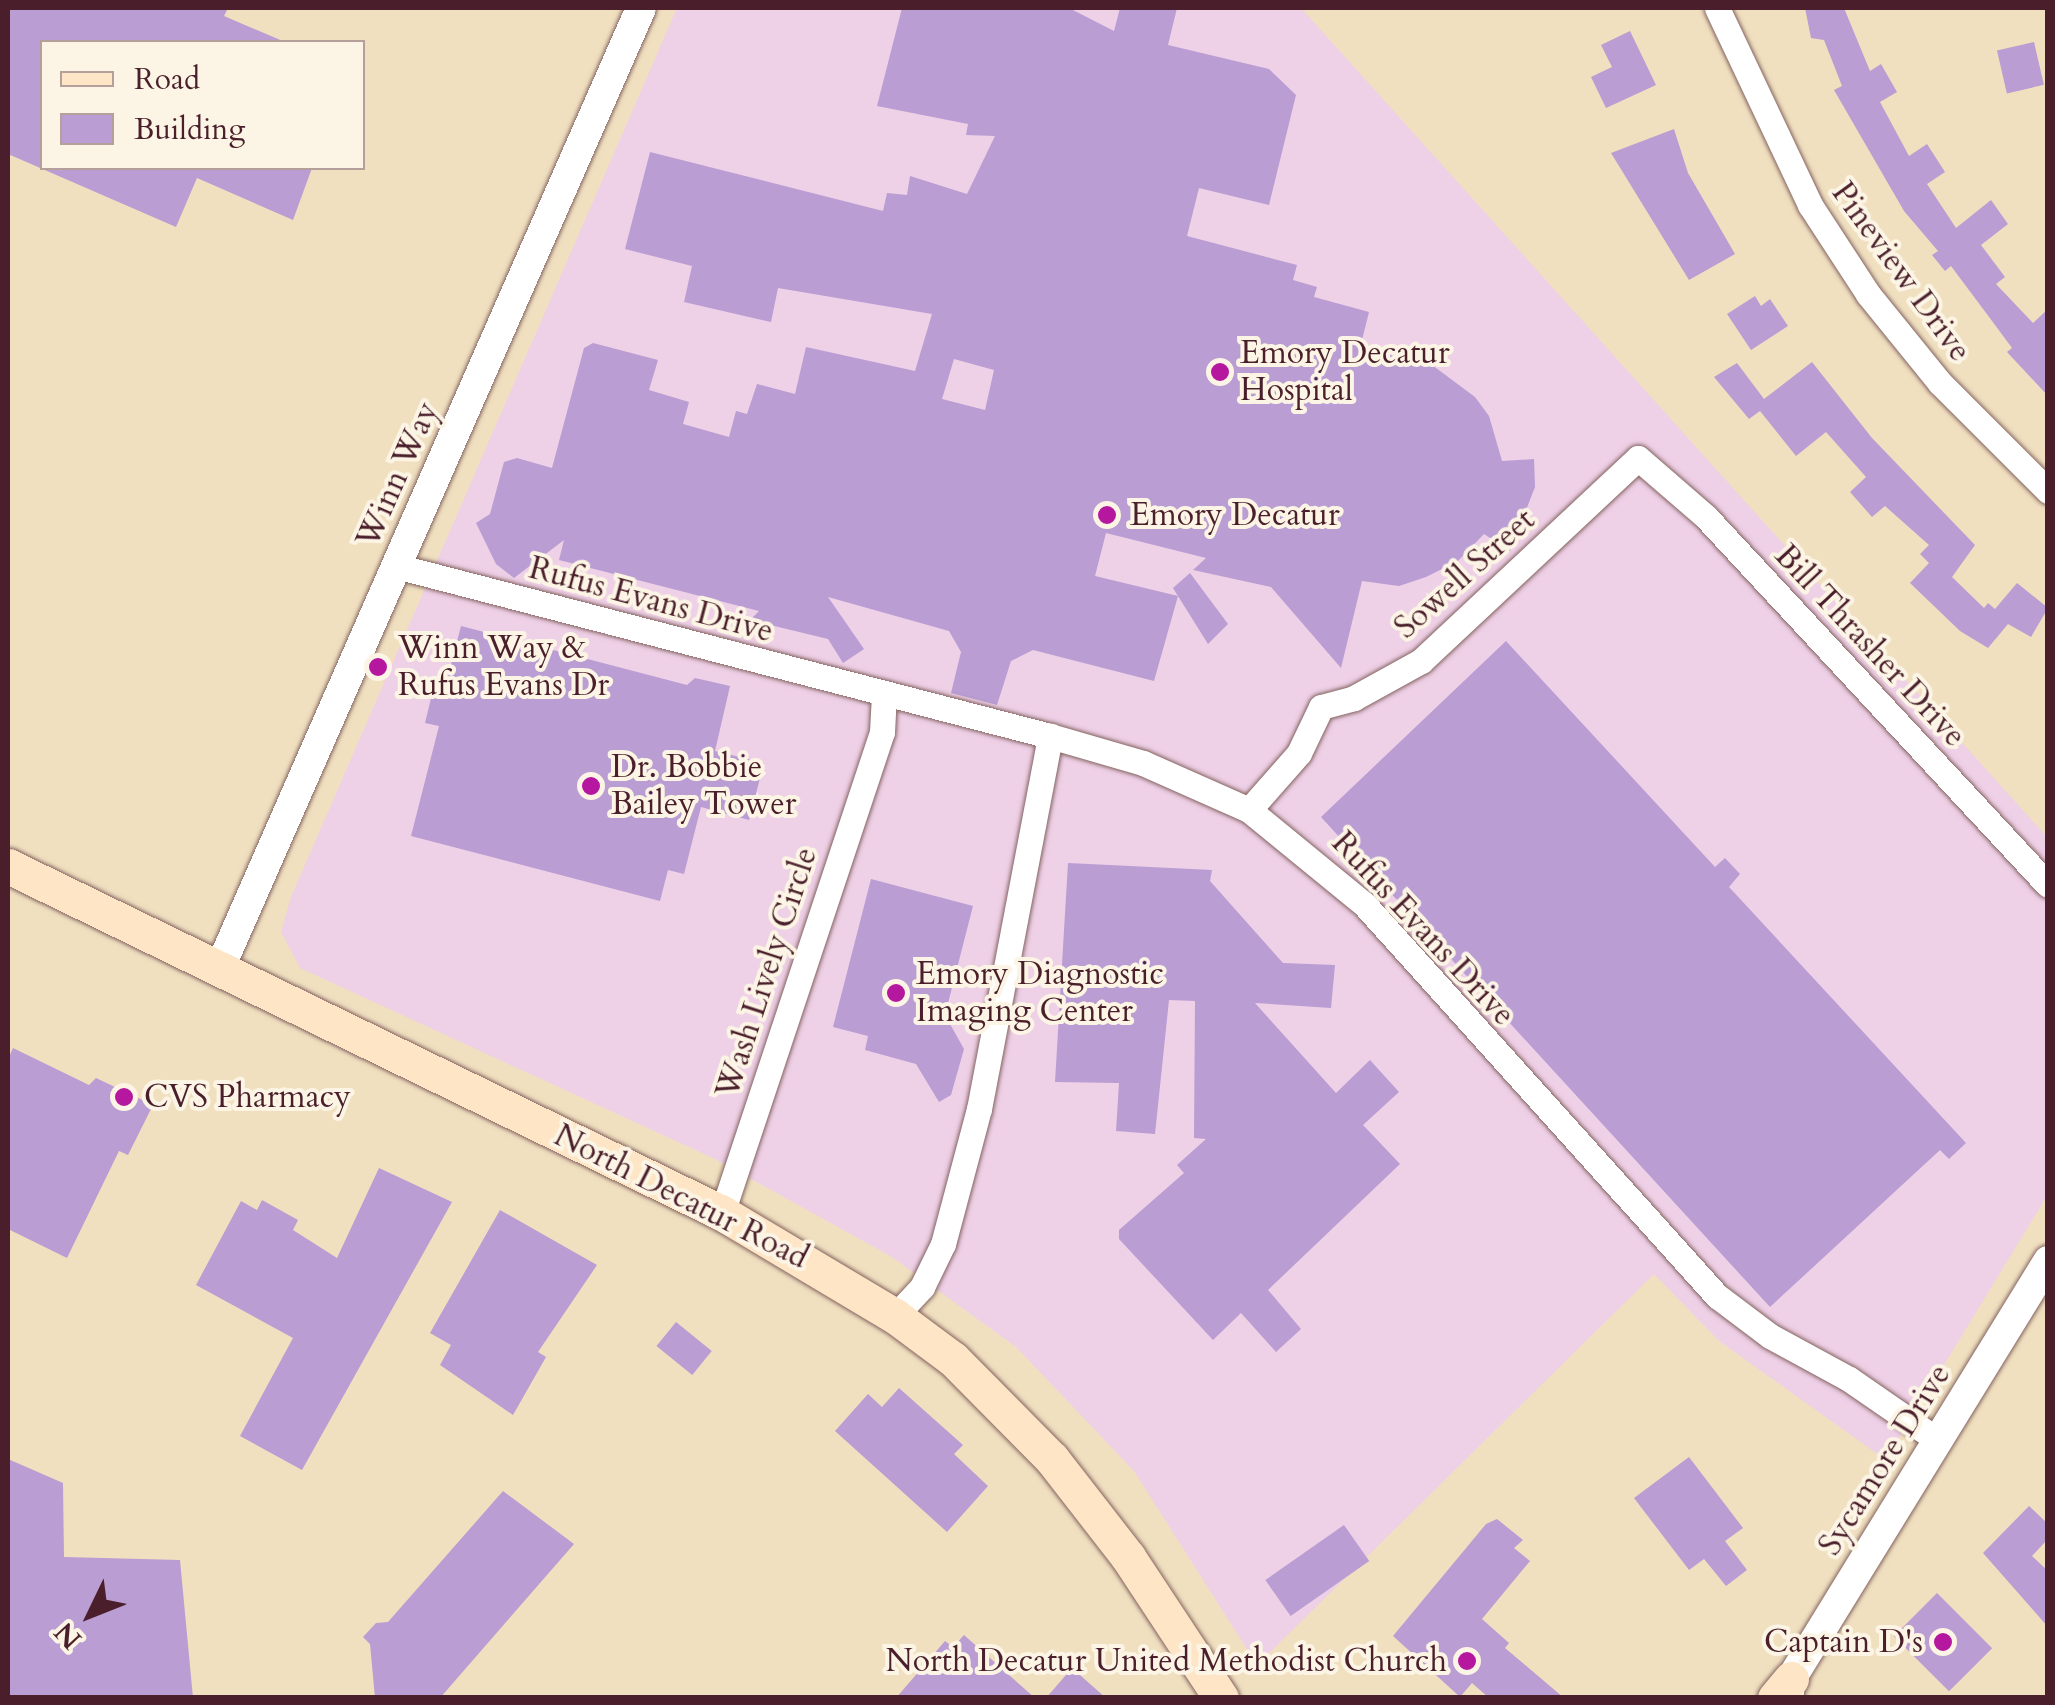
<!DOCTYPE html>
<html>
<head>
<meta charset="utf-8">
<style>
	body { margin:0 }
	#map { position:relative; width:2055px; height:1705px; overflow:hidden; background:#f0e0c0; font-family:Cardo,serif }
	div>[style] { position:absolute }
	.built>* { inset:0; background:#eed0e7 }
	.building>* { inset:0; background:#b99dd3; transform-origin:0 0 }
	.roads { filter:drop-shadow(0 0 2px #84635f) drop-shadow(0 0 2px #84635f) }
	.minor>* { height:25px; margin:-12.5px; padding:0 12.5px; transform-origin:12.5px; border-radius:12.5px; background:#fff }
	.tertiary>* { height:30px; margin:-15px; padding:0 15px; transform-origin:15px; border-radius:15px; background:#fff }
	.secondary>* { height:35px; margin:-17.5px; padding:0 17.5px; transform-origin:17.5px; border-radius:17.5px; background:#fde5c5 }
	.dots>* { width:28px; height:28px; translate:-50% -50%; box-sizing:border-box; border:5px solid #fcf5e5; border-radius:50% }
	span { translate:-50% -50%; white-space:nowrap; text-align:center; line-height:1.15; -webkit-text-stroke:8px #fcf5e5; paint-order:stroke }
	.street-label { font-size:32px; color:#4a1f2b }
	.poi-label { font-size:32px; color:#4a1f2b }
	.left { translate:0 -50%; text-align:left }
	.right { translate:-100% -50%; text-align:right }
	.frame { position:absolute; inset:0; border:10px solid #4a1f2b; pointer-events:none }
	.legend { position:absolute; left:40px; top:40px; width:325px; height:130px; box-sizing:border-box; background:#fcf5e5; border:2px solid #b59f9b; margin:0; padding:12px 18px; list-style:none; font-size:30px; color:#4a1f2b }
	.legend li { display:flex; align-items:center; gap:20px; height:50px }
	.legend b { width:50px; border:2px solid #b59f9b }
	.north { position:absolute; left:40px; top:1565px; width:100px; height:100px; -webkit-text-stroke:8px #fcf5e5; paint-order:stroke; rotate:227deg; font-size:28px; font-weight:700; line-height:40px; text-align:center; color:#4a1f2b }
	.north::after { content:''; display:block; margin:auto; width:35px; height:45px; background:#4a1f2b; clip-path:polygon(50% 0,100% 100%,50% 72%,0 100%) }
</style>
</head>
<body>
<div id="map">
	<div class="built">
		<i style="clip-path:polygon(677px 8px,1301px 8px,2047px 837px,2047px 1196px,1886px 1460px,1719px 1341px,1654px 1274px,1257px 1665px,1134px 1471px,1016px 1347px,892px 1257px,715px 1159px,300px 968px,281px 932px,291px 897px)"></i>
	</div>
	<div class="building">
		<i style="clip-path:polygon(8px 8px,228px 8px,224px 16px,285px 42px,42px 42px,42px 168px,312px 168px,293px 220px,197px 178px,176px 227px,8px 154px)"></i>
		<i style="clip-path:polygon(evenodd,902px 8px,1069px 8px,1114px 31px,1120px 8px,1177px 8px,1168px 45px,1269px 69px,1296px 95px,1269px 205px,1199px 188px,1187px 236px,1297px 265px,1293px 280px,1317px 287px,1314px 297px,1369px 312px,1360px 348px,1432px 365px,1475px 397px,1489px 416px,1502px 461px,1534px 459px,1535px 487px,1510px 551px,1484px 534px,1458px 561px,1426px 577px,1399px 586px,1362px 581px,1341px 668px,1271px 587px,1193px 570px,1206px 558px,1106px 533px,1095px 576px,1178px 596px,1154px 681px,1033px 650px,1011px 661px,997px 705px,951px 693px,961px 652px,949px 631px,828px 597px,864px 649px,843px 663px,828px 639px,750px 620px,759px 611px,559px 560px,564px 540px,514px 578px,496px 564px,476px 523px,490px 514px,504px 462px,517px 458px,552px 468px,584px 348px,593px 343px,658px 360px,649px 390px,689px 402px,683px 424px,729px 437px,736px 411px,747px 414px,757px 384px,795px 394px,806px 347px,915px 371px,932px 314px,778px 288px,771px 322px,684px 302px,692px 266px,625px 249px,650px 152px,883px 211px,887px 193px,907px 195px,910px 176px,967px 194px,995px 136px,966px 135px,968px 124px,877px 106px,902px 8px,954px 359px,994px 370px,985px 410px,942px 399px,954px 359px)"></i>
		<i style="clip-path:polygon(1805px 8px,1844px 8px,1870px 71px,1881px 64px,1897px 92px,1880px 102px,1909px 156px,1927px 144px,1945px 172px,1927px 184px,1956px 228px,1991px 200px,2008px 224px,1981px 245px,2005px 277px,1996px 284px,2033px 323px,2048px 309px,2048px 396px,2007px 352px,2012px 348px,1998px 329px,1951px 266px,1945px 271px,1932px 255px,1938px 251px,1904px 211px,1834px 90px,1842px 86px,1824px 40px,1811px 38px)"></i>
		<i style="clip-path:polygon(1630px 31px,1656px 85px,1606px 108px,1591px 77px,1612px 67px,1601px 45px)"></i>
		<i style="left:2034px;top:42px;width:44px;height:38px;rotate:77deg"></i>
		<i style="clip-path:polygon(1674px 129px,1688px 173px,1735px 254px,1689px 280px,1611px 153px)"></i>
		<i style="clip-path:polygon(1755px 296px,1761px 306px,1770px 299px,1788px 326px,1751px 350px,1727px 314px)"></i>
		<i style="clip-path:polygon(1812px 362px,1872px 438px,1975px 545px,1952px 577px,1984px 608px,1988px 603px,1995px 609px,2017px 583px,2048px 608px,2031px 637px,2008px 624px,1988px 648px,1960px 631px,1910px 583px,1929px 563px,1920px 554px,1929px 545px,1885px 506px,1872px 517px,1850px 492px,1866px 477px,1826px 432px,1796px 456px,1760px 411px,1749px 419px,1714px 377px,1737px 363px,1764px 399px)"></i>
		<i style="clip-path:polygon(1190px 573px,1228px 624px,1208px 644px,1173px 588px)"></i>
		<i style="clip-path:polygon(461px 626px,687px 685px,695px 678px,730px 686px,715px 751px,764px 763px,749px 820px,701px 807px,684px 874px,668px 870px,660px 901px,411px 836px,439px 726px,425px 723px,433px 690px,444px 692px)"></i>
		<i style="clip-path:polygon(1506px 641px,1715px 867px,1725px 858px,1740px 874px,1729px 887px,1966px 1143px,1949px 1159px,1940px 1150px,1770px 1307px,1321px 817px)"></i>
		<i style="clip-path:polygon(1068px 863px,1212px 870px,1210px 881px,1283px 963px,1335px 965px,1331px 1008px,1255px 1003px,1336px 1093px,1370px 1060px,1399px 1092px,1363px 1125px,1400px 1164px,1268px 1290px,1301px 1329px,1276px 1352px,1241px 1313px,1213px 1340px,1119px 1239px,1119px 1230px,1184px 1173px,1177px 1165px,1206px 1139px,1194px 1138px,1195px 1001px,1169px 1000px,1155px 1134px,1116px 1131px,1119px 1083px,1055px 1082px)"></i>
		<i style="clip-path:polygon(871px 879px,973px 906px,945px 1015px,964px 1049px,951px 1095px,939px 1102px,916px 1064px,865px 1050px,868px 1036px,833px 1027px)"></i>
		<i style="clip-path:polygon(13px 1048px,89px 1085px,96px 1078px,153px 1105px,128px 1155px,119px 1151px,67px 1258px,8px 1229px,8px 1059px)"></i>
		<i style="clip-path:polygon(379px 1168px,452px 1202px,302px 1470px,240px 1436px,293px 1338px,196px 1285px,241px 1201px,257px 1210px,262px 1200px,298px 1220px,293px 1230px,337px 1258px)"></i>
		<i style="clip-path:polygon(500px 1210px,597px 1265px,538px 1352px,546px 1357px,513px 1415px,440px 1365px,451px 1345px,430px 1333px)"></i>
		<i style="left:676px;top:1322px;width:46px;height:31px;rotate:39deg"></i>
		<i style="clip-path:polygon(899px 1388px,963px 1445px,954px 1454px,988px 1486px,947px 1532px,835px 1431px,868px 1394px,882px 1407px)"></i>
		<i style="clip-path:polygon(1689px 1457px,1743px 1528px,1725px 1541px,1747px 1570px,1726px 1586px,1704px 1559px,1689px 1570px,1634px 1498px)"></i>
		<i style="clip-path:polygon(8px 1459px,63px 1483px,64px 1557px,180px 1560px,193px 1698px,8px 1698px)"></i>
		<i style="clip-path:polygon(503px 1491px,574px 1544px,440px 1698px,375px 1698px,370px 1644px,363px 1637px,376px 1623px,388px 1622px)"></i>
		<i style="clip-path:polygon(2029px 1506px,2048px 1524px,2048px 1539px,2032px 1556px,2048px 1571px,2048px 1627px,1983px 1553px)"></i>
		<i style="clip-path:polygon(1497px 1519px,1523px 1540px,1514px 1548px,1530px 1561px,1482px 1619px,1509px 1643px,1505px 1648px,1564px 1698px,1489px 1698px,1472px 1683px,1460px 1697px,1393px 1636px,1486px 1524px)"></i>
		<i style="left:1344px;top:1525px;width:44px;height:96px;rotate:55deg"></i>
		<i style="left:1937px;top:1593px;width:78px;height:61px;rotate:45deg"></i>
		<i style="clip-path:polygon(964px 1635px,1035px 1698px,896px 1698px,945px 1641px,953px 1647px)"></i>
		<i style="clip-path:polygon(1072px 1668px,1106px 1698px,1046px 1698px)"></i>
	</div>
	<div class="roads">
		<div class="minor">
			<i style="left:1717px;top:8px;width:218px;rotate:64.7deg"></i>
			<i style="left:1810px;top:205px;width:106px;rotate:56.9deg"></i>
			<i style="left:1868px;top:294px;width:114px;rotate:51deg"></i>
			<i style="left:1940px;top:383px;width:153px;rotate:45deg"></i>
			<i style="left:396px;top:566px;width:676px;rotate:14.57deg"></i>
			<i style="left:1050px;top:736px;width:97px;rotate:16.2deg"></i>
			<i style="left:1143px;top:763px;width:116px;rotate:23.9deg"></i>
			<i style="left:1249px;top:810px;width:149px;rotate:39.3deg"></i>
			<i style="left:1364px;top:904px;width:528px;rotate:48deg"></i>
			<i style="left:1717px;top:1296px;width:66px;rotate:37deg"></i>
			<i style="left:1770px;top:1336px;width:90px;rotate:28.6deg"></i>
			<i style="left:1849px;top:1379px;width:109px;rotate:34.6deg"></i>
			<i style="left:1249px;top:810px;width:76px;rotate:-48.7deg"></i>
			<i style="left:1299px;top:753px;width:51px;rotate:-64.4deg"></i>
			<i style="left:1321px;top:707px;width:34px;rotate:-15deg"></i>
			<i style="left:1354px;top:698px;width:77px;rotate:-28.9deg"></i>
			<i style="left:1421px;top:661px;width:297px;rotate:-43.1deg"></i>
			<i style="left:1638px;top:458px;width:90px;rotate:40.9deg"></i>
			<i style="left:1706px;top:517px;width:502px;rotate:47.1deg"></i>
			<i style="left:722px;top:1213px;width:507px;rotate:-71.6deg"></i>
			<i style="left:882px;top:732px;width:37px;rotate:-87deg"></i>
			<i style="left:895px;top:1316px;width:40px;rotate:-47deg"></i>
			<i style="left:922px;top:1287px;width:48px;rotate:-64deg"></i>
			<i style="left:943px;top:1244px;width:140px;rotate:-75.1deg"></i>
			<i style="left:979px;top:1109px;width:380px;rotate:-79.2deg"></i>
		</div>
		<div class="tertiary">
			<i style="left:219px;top:970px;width:1050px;rotate:-66.31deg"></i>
			<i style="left:1788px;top:1698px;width:19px;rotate:-81deg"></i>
			<i style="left:1791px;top:1679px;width:491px;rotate:-58.4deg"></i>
		</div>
		<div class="secondary">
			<i style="left:8px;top:866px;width:794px;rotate:25.92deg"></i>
			<i style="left:722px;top:1213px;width:201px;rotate:30.8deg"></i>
			<i style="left:895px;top:1316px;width:72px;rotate:36.6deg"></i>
			<i style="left:953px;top:1359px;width:141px;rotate:45.3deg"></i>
			<i style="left:1052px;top:1459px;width:124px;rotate:52.2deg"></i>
			<i style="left:1128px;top:1557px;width:169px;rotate:56.6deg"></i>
			<i style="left:1775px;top:1698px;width:25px;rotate:-50deg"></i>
		</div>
	</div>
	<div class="dots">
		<i style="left:1220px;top:372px;background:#b5179e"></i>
		<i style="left:1107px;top:515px;background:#b5179e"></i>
		<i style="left:378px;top:667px;background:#b5179e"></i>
		<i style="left:591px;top:786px;background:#b5179e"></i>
		<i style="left:896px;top:993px;background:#b5179e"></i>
		<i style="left:124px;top:1097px;background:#b5179e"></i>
		<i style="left:1943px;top:1642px;background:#b5179e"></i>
		<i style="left:1467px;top:1661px;background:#b5179e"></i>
	</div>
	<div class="street-label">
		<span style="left:1901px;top:272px;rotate:54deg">Pineview Drive</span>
		<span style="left:398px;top:475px;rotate:-66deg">Winn Way</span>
		<span style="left:1465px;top:574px;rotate:-42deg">Sowell Street</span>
		<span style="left:651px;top:600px;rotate:15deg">Rufus Evans Drive</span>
		<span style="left:1870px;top:646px;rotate:47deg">Bill Thrasher Drive</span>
		<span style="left:1423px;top:929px;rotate:47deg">Rufus Evans Drive</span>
		<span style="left:767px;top:973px;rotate:-72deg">Wash Lively Circle</span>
		<span style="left:681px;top:1197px;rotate:27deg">North Decatur Road</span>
		<span style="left:1885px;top:1460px;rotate:-58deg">Sycamore Drive</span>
	</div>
	<div class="poi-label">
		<span class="left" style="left:1240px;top:372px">Emory Decatur<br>Hospital</span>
		<span class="left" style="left:1130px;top:515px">Emory Decatur</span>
		<span class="left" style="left:398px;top:667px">Winn Way &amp;<br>Rufus Evans Dr</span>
		<span class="left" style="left:611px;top:786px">Dr. Bobbie<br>Bailey Tower</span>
		<span class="left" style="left:916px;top:993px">Emory Diagnostic<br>Imaging Center</span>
		<span class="left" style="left:144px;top:1097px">CVS Pharmacy</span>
		<span class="right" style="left:1923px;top:1642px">Captain D's</span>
		<span class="right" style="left:1447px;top:1661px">North Decatur United Methodist Church</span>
	</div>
	<div class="frame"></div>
	<ul class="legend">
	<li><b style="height:12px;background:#fde5c5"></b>Road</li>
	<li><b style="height:28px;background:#b99dd3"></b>Building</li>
	</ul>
	<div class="north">N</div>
</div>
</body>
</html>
